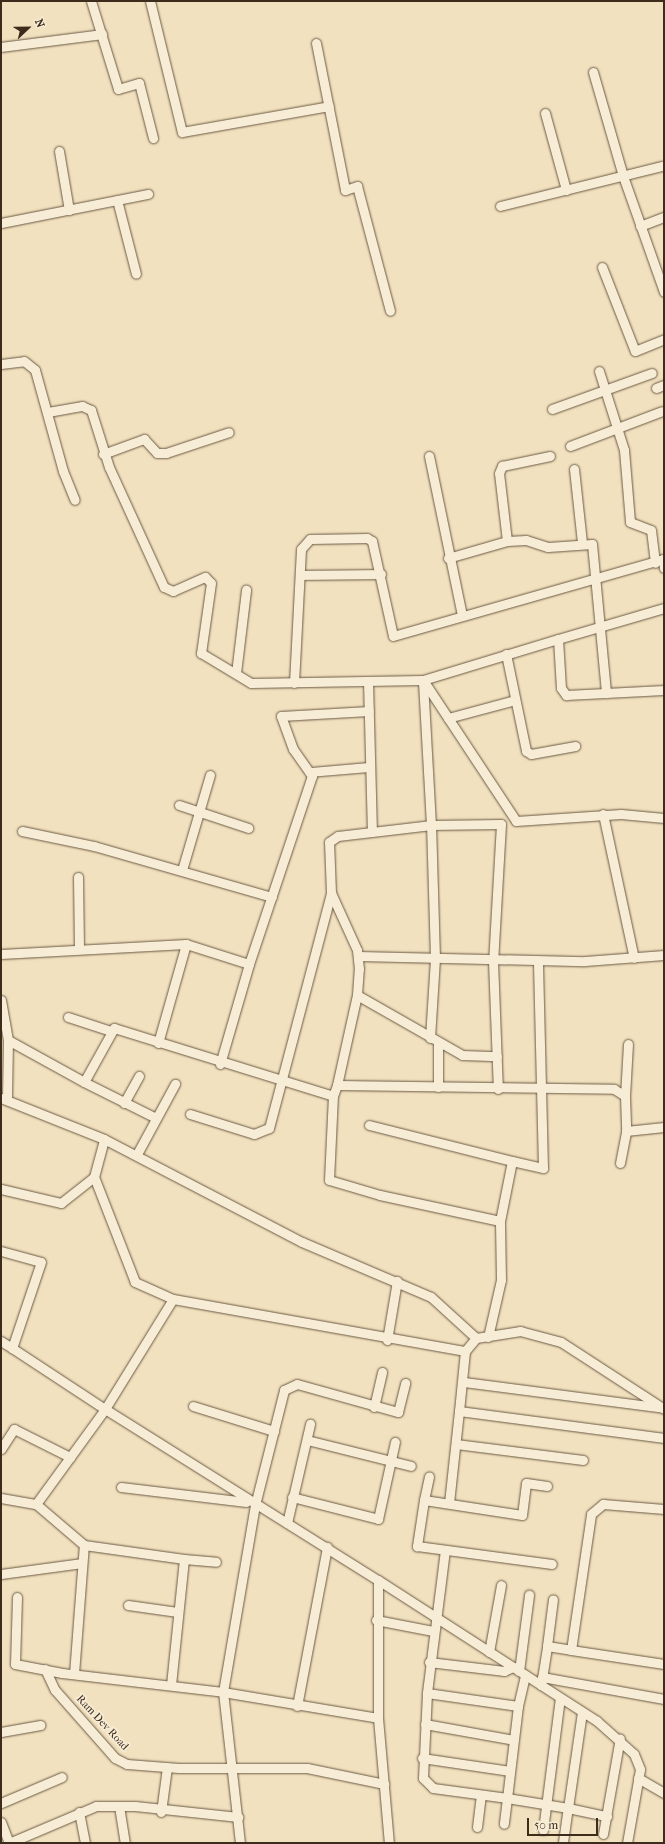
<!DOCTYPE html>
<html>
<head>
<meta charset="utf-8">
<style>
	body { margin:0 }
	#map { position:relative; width:665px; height:1844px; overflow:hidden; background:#f2e1be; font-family:"IM FELL French Canon",serif }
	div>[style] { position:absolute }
	.roads { filter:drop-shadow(0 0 1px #6a5944) drop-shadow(0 0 1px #6a5944) }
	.street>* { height:9px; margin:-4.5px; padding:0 4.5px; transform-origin:4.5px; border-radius:4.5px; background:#f7ecd5 }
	span { translate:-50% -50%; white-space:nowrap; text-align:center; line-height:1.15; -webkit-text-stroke:3.5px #f7ecd5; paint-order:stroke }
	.street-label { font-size:11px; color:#3d2c1c }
	.frame { position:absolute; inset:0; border:2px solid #3d2c1c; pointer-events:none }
	.north { position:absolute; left:8px; top:8px; width:40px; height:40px; -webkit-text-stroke:3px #f7ecd5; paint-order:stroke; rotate:68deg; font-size:11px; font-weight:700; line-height:16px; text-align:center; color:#3d2c1c }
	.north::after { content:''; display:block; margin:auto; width:14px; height:18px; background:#3d2c1c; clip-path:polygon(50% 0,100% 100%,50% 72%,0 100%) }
	.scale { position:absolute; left:527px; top:1818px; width:71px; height:18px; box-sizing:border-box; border:2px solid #3d2c1c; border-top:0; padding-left:5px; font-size:12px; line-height:14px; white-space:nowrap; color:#3d2c1c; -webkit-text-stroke:3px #f7ecd5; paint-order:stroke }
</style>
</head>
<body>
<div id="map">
	<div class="roads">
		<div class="street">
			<i style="left:91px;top:1px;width:92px;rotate:72.9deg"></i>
			<i style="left:118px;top:89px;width:22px;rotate:-16deg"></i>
			<i style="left:139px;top:83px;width:57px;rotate:75.7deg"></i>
			<i style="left:150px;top:1px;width:135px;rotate:76.3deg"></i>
			<i style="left:182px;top:132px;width:149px;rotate:-10deg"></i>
			<i style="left:316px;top:43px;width:150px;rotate:78.8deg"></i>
			<i style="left:345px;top:190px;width:13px;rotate:-18deg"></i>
			<i style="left:357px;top:186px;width:129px;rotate:75.2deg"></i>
			<i style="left:1px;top:47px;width:102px;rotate:-7.3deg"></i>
			<i style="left:593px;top:72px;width:108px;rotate:73.9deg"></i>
			<i style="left:623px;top:176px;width:123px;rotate:70.5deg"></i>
			<i style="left:545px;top:113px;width:80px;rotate:74.7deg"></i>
			<i style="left:59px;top:151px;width:60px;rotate:80.4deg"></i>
			<i style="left:117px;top:200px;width:76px;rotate:75.6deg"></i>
			<i style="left:500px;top:206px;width:167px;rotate:-13.9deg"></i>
			<i style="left:1px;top:223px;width:150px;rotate:-11.2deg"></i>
			<i style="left:640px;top:226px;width:26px;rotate:-21deg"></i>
			<i style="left:602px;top:267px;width:90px;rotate:68.6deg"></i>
			<i style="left:635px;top:351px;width:31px;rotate:-22deg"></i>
			<i style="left:1px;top:364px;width:23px;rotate:-7deg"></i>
			<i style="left:24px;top:361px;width:14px;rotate:39deg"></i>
			<i style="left:35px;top:370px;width:105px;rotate:74.5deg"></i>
			<i style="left:63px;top:471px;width:31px;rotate:68deg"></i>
			<i style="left:599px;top:371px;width:83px;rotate:72.4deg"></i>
			<i style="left:624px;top:450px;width:72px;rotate:85.2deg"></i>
			<i style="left:630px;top:522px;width:22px;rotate:21deg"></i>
			<i style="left:651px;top:530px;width:33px;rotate:83deg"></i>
			<i style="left:656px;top:388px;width:9px;rotate:-21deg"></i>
			<i style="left:552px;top:409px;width:106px;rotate:-19.8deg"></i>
			<i style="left:48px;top:412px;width:35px;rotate:-10deg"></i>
			<i style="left:82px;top:406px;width:10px;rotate:24deg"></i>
			<i style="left:91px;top:410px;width:60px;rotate:72.5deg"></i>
			<i style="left:109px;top:467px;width:132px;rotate:65.4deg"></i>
			<i style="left:164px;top:587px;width:10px;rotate:24deg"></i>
			<i style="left:173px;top:591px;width:35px;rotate:-24deg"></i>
			<i style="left:205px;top:577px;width:8px;rotate:45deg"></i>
			<i style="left:211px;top:583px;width:71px;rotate:98.1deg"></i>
			<i style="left:201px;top:653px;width:58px;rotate:31deg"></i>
			<i style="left:251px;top:683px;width:172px;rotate:-1deg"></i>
			<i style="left:423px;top:680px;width:141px;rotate:-16.9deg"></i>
			<i style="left:558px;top:639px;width:49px;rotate:86.5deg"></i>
			<i style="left:561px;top:688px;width:9px;rotate:54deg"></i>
			<i style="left:566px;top:695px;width:98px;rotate:-2.9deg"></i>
			<i style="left:570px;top:446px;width:98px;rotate:-20.8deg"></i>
			<i style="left:103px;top:454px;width:44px;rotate:-20.1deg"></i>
			<i style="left:144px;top:439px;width:19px;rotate:47deg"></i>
			<i style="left:157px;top:453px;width:9px"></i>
			<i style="left:166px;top:453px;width:66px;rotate:-18.4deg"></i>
			<i style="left:429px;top:456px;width:162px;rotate:78.3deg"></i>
			<i style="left:574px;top:469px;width:74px;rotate:83.8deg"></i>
			<i style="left:507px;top:541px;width:68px;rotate:-96.7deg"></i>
			<i style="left:499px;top:473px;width:8px;rotate:-67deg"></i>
			<i style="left:502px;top:466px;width:49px;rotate:-11.8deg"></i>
			<i style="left:448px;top:558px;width:61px;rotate:-16.1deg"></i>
			<i style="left:507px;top:541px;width:19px;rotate:-3deg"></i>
			<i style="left:526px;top:540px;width:23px;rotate:18deg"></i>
			<i style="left:548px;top:547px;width:44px;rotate:-3.9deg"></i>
			<i style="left:592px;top:544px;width:150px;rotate:84.6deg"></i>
			<i style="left:300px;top:575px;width:81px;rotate:-0.7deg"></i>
			<i style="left:558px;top:639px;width:110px;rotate:-16.3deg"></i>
			<i style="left:506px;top:654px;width:99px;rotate:78.3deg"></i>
			<i style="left:526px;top:751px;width:6px;rotate:31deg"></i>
			<i style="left:531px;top:754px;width:45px;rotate:-10.3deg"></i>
			<i style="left:236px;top:673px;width:84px;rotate:-83.1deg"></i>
			<i style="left:368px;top:681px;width:151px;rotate:88.5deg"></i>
			<i style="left:294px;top:683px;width:134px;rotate:-87deg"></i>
			<i style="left:301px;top:549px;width:13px;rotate:-48deg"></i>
			<i style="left:310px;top:539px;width:57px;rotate:-1deg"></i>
			<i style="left:367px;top:538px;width:6px;rotate:31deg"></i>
			<i style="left:372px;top:541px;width:97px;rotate:77.5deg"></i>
			<i style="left:393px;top:636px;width:281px;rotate:-15.9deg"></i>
			<i style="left:663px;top:559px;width:9px;rotate:84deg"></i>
			<i style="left:448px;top:718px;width:69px;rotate:-15deg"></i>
			<i style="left:310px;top:772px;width:60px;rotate:-4.8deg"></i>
			<i style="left:179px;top:805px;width:73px;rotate:18.4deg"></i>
			<i style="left:603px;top:814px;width:147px;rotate:77.9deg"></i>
			<i style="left:22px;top:831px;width:74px;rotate:11.8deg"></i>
			<i style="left:94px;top:846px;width:185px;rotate:16deg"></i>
			<i style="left:182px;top:870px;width:99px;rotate:-73.6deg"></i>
			<i style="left:78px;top:877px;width:71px;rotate:89.2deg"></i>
			<i style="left:1px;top:954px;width:185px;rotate:-3.1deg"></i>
			<i style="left:186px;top:944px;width:66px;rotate:17.6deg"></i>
			<i style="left:358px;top:956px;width:227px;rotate:1.3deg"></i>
			<i style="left:585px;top:961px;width:79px;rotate:-4.3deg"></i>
			<i style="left:357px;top:995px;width:121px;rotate:29.7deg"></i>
			<i style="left:462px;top:1055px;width:35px;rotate:2deg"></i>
			<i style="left:1px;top:1000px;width:41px;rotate:80.1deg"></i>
			<i style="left:8px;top:1040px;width:60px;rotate:91deg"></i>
			<i style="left:68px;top:1017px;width:45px;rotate:18deg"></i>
			<i style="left:430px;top:1038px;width:80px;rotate:-86.4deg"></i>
			<i style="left:435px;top:958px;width:133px;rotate:-91.7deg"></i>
			<i style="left:431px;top:825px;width:70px;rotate:-0.8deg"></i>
			<i style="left:501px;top:824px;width:137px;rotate:93.3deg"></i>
			<i style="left:493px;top:961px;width:128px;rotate:87.8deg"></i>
			<i style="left:8px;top:1040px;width:87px;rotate:28.9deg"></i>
			<i style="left:158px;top:1043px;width:103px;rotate:-74.2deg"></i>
			<i style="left:438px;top:1043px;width:44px;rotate:90deg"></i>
			<i style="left:220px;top:1064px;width:104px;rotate:-73.8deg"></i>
			<i style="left:249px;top:964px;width:198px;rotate:-71.5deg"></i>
			<i style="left:312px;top:776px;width:33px;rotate:-125deg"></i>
			<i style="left:293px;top:749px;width:35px;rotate:-110deg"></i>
			<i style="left:281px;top:716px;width:88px;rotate:-3.3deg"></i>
			<i style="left:337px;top:1085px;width:92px;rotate:-77.5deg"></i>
			<i style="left:357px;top:995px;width:26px;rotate:-86deg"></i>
			<i style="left:359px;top:969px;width:19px;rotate:-96deg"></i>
			<i style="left:357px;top:950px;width:63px;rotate:-114.5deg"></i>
			<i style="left:331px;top:893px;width:51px;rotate:-92.2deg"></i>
			<i style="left:329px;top:842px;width:11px;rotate:-34deg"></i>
			<i style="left:338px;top:836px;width:94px;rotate:-6.7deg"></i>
			<i style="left:431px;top:825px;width:145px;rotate:-93.2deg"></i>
			<i style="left:423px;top:680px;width:169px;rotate:56.6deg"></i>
			<i style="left:516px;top:821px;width:105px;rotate:-3.8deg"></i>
			<i style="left:621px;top:814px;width:43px;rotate:5.3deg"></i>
			<i style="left:625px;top:1096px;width:52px;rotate:-86.7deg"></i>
			<i style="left:1px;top:1098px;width:111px;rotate:21.7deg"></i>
			<i style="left:104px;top:1139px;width:223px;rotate:27.5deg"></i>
			<i style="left:302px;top:1242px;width:140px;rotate:23.1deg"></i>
			<i style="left:431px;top:1297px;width:61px;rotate:42.3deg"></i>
			<i style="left:476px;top:1338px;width:45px;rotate:-9deg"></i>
			<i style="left:520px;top:1331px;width:42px;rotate:15deg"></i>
			<i style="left:561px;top:1342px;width:123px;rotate:33deg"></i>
			<i style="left:124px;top:1103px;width:31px;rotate:-61deg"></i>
			<i style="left:190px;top:1114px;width:67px;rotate:17.4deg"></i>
			<i style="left:254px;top:1134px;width:16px;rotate:-22deg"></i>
			<i style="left:269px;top:1128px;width:243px;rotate:-75.2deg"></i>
			<i style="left:156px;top:1118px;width:80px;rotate:-153.4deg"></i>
			<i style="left:84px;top:1082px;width:62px;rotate:-60.9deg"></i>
			<i style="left:114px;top:1028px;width:229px;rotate:17.2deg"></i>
			<i style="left:369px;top:1125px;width:147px;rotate:14.1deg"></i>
			<i style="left:137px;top:1154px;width:80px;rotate:-61.5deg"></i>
			<i style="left:620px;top:1163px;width:33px;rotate:-79deg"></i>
			<i style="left:1px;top:1189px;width:62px;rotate:13.1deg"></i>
			<i style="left:61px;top:1203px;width:42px;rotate:-38.2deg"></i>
			<i style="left:94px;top:1177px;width:39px;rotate:-75deg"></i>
			<i style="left:500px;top:1221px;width:61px;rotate:-78.7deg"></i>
			<i style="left:512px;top:1161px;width:32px;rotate:13deg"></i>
			<i style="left:543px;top:1168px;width:207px;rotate:-91.4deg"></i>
			<i style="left:1px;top:1251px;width:41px;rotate:15.4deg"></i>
			<i style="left:41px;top:1262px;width:91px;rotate:108.6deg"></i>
			<i style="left:12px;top:1348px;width:13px;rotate:-148deg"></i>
			<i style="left:173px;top:1299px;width:297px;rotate:10.1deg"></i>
			<i style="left:488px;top:1337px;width:58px;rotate:-77.2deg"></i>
			<i style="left:501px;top:1280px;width:59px;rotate:-91deg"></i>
			<i style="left:500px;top:1221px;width:123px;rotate:-167.8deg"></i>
			<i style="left:380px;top:1195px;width:53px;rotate:-163.6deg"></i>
			<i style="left:329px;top:1180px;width:84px;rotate:-87.3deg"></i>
			<i style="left:333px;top:1096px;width:12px;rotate:-70deg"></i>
			<i style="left:337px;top:1085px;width:277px;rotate:0.8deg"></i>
			<i style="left:614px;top:1089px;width:13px;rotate:32deg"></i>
			<i style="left:625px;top:1096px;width:35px;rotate:88deg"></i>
			<i style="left:626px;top:1131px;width:38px;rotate:-6deg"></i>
			<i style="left:476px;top:1338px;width:17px;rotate:130deg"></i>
			<i style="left:465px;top:1351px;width:60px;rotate:95.7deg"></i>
			<i style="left:459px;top:1411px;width:207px;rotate:7.5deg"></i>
			<i style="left:387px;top:1340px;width:60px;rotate:-80.4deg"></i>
			<i style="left:12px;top:1348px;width:111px;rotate:33.3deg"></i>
			<i style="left:105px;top:1409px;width:129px;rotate:-58.3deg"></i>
			<i style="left:173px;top:1299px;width:42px;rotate:-155.9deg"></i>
			<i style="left:135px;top:1282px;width:113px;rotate:-111.3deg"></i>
			<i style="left:464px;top:1382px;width:201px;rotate:7.4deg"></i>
			<i style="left:193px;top:1406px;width:85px;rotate:17.2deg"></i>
			<i style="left:374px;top:1407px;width:36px;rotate:-77deg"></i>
			<i style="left:307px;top:1440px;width:107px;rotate:14deg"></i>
			<i style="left:456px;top:1444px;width:128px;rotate:7.2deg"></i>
			<i style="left:1px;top:1449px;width:24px;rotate:-57deg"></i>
			<i style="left:14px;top:1429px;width:63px;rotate:26.6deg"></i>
			<i style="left:547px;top:1486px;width:21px;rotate:-172deg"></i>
			<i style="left:526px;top:1483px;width:32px;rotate:97deg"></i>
			<i style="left:522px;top:1515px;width:99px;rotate:-171.3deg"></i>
			<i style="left:424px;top:1500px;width:47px;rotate:98.7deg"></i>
			<i style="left:417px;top:1546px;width:136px;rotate:7.6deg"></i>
			<i style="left:121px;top:1487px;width:126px;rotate:6.8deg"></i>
			<i style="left:292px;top:1497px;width:89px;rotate:14.3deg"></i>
			<i style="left:378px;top:1519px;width:79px;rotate:-77.6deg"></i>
			<i style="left:1px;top:1498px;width:36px;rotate:10deg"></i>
			<i style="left:424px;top:1500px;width:24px;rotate:-78deg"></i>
			<i style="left:449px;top:1503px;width:93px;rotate:-83.8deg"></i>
			<i style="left:287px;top:1523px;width:102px;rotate:-76.9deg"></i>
			<i style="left:84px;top:1545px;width:101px;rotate:8deg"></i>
			<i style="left:184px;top:1559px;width:126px;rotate:95.9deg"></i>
			<i style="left:445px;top:1550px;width:144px;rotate:97.2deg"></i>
			<i style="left:427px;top:1693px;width:92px;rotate:8.1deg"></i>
			<i style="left:518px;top:1706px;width:32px;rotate:-77deg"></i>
			<i style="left:184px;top:1559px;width:32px;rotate:5deg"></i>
			<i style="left:1px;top:1574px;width:82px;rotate:-7.7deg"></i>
			<i style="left:378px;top:1580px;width:194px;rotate:32.8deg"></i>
			<i style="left:17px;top:1597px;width:67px;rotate:91.7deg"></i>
			<i style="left:15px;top:1664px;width:48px;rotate:10.8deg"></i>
			<i style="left:62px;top:1673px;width:162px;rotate:6.7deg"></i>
			<i style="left:223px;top:1692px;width:157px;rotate:9.5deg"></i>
			<i style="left:128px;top:1605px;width:50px;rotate:8deg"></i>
			<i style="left:376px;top:1620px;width:58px;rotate:10.9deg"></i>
			<i style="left:547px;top:1646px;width:47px;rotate:-82.7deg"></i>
			<i style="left:571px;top:1650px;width:94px;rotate:8.6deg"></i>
			<i style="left:489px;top:1652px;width:68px;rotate:-79.8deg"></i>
			<i style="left:429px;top:1662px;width:76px;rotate:6.8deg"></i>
			<i style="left:504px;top:1671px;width:10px;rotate:-24deg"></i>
			<i style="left:45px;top:1669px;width:23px;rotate:65deg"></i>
			<i style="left:55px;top:1690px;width:91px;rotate:48.6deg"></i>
			<i style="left:115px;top:1758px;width:13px;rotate:27deg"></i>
			<i style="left:127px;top:1764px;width:52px;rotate:4.4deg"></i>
			<i style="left:179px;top:1768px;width:128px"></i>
			<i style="left:307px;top:1768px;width:79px;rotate:11.7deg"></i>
			<i style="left:519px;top:1671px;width:77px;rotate:-82.5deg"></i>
			<i style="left:74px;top:1674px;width:129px;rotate:-85.6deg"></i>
			<i style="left:84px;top:1545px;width:63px;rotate:-139.5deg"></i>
			<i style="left:36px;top:1504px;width:117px;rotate:-54deg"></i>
			<i style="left:105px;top:1409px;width:322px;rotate:32.1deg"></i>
			<i style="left:378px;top:1580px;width:138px;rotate:90deg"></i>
			<i style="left:378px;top:1718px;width:125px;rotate:85deg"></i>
			<i style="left:542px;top:1677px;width:124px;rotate:10.2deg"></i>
			<i style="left:427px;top:1693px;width:85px;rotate:92.7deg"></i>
			<i style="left:423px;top:1778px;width:14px;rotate:45deg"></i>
			<i style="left:433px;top:1788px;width:75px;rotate:7.7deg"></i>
			<i style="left:507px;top:1798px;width:26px;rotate:97deg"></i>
			<i style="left:297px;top:1706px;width:162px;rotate:-79.3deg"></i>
			<i style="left:518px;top:1706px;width:93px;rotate:96.8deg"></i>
			<i style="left:507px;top:1798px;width:62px;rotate:9.3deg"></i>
			<i style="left:568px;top:1808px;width:97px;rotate:-81.7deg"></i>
			<i style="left:425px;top:1724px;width:90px;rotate:10.2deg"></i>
			<i style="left:1px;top:1732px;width:40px;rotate:-10deg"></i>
			<i style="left:422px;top:1758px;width:89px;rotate:8.4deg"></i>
			<i style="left:638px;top:1778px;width:30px;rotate:30deg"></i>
			<i style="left:1px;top:1803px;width:66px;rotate:-23.1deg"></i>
			<i style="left:119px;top:1806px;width:37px;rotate:81deg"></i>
			<i style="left:79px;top:1812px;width:32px;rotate:79deg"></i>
			<i style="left:161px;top:1812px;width:45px;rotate:-82.4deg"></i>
			<i style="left:1px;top:1822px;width:22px;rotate:69deg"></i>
			<i style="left:477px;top:1827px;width:32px;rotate:-83deg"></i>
			<i style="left:543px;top:1830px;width:133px;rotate:-82.7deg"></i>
			<i style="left:603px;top:1834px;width:97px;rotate:-80deg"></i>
			<i style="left:563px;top:1842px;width:34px;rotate:-82deg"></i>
			<i style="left:568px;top:1808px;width:40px;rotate:12deg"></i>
			<i style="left:9px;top:1843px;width:95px;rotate:-23deg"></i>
			<i style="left:96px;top:1806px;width:39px"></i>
			<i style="left:135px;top:1806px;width:104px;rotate:6.1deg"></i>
			<i style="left:240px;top:1843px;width:152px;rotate:-96.4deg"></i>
			<i style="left:223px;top:1692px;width:190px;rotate:-80.3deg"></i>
			<i style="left:255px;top:1505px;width:119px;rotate:-75.8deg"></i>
			<i style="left:284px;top:1390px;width:14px;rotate:-25deg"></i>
			<i style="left:297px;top:1384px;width:105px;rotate:15.5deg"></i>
			<i style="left:398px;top:1412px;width:30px;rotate:-76deg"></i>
			<i style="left:627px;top:1843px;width:75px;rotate:-80deg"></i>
			<i style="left:640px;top:1769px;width:16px;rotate:-112deg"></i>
			<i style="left:634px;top:1754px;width:50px;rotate:-138.3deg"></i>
			<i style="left:597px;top:1721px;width:67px;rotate:-147.3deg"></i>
			<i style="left:541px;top:1685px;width:39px;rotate:-81deg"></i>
			<i style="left:547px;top:1646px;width:24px;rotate:9deg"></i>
			<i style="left:571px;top:1650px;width:137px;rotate:-81.6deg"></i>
			<i style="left:591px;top:1514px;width:16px;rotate:-40deg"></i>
			<i style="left:603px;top:1504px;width:61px;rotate:4.7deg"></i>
		</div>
	</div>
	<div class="street-label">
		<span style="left:102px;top:1723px;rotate:47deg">Ram Dev Road</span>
	</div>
	<div class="frame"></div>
	<div class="north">N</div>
	<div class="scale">50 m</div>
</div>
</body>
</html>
